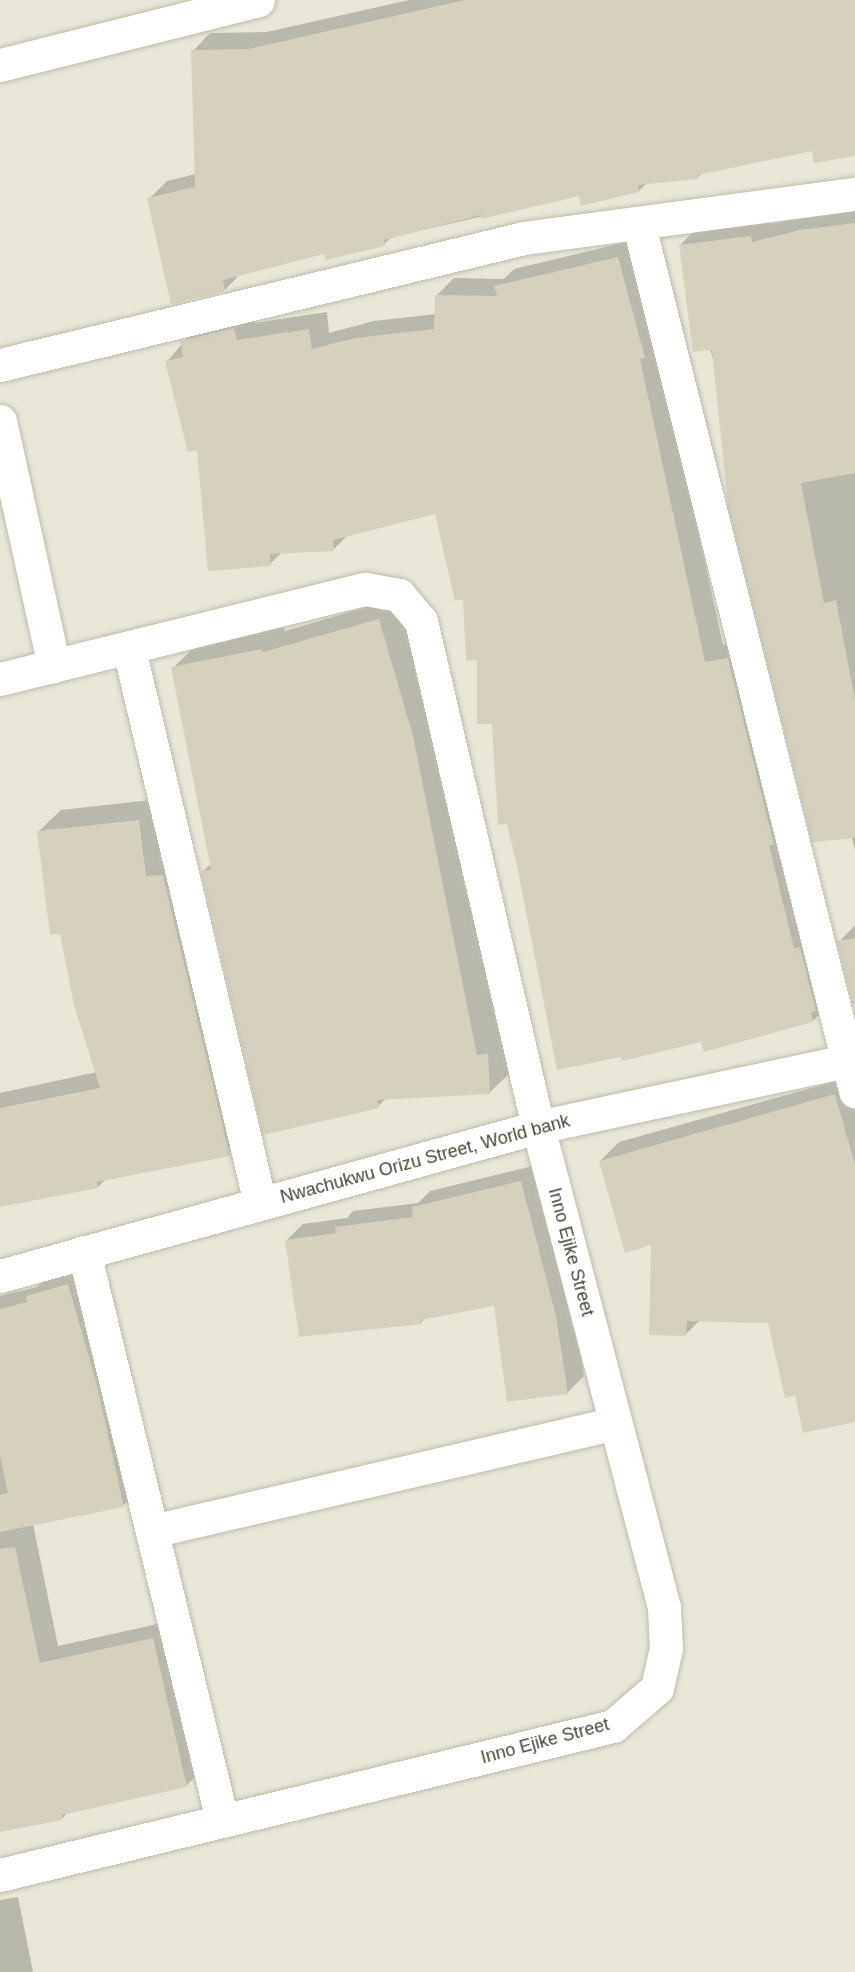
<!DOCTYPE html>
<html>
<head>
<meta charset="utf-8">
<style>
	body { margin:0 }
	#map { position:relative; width:855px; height:1972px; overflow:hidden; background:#f3f3e8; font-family:Arial,sans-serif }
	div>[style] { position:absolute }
	.residential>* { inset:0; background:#e7e6d7; transform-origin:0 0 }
	.shadow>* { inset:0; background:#0003 }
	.building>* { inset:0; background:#d5d1be }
	.roads { filter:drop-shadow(0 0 2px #bfbcab) drop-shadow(0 0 2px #bfbcab) }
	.street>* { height:33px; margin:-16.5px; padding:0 16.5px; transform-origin:16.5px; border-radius:16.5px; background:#fff }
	span { translate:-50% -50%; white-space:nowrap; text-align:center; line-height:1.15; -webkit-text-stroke:4.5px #fff; paint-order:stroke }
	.street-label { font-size:18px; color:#474437 }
</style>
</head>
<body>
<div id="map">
	<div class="residential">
		<i style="left:0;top:0;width:855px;height:1972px"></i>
	</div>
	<div class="shadow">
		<i style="clip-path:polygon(409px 0,855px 0,855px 154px,813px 150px,702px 173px,698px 177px,647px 183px,639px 191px,580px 194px,392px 237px,384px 244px,325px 252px,241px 273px,225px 290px,149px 199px,167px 181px,196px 174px,193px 51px,210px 33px,267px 32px)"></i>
		<i style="clip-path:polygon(855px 208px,855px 849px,680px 245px,699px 226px,770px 218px,771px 224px,820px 212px)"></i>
		<i style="clip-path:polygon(635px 240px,723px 645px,745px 641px,830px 1003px,813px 1021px,702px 1040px,493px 723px,465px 598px,437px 512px,349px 534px,333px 550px,282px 552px,270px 564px,198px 448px,167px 362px,199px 323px,251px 311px,254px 323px,327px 312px,329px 333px,374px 321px,436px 314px,436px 296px,454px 278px,504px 279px,514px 269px)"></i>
		<i style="clip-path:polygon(401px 597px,435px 714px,499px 1034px,510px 1033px,512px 1071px,489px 1093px,387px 1098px,378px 1106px,202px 872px,212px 863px,173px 668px,195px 646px,284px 627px,285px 631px)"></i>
		<i style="clip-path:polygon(160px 799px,250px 1133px,229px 1154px,106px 1179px,98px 1187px,0 1206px,0 1093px,97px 1072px,39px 831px,61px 810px)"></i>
		<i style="clip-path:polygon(855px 925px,855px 1003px,839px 942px)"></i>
		<i style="clip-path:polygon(854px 1076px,855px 1080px,855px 1420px,796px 1393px,770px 1321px,700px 1320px,686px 1334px,653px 1244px,600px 1161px,619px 1142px)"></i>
		<i style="clip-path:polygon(537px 1165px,572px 1299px,584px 1376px,567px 1393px,495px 1304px,426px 1317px,421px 1323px,287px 1240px,303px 1224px,347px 1218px,353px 1211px,418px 1203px,430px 1191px)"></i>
		<i style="clip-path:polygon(86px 1266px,142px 1487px,123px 1506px,33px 1524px,58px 1646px,171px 1621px,205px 1767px,186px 1786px,68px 1812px,62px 1819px,0 1819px,0 1296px,37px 1287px,46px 1278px)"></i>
		<i style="clip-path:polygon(18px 1897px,33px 1972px,0 1972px,0 1900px)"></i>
	</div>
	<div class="building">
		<i style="clip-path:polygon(465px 0,855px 0,855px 156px,814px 163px,812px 151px,698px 175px,698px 179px,638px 185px,639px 192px,581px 206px,579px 196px,482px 219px,481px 215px,384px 240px,385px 246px,326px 260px,324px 254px,223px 280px,225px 291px,171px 304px,147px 198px,195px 187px,191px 50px,248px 49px)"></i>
		<i style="clip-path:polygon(855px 223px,855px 473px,801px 483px,824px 603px,836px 600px,855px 700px,855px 838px,812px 842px,728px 506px,712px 350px,693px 352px,679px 245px,751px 236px,752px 242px,800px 230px)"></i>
		<i style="clip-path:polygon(618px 257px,645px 358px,640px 359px,705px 662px,728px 658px,774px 845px,769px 845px,794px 948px,800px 947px,816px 1011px,811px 1012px,813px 1022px,704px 1052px,701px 1042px,622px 1061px,621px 1057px,557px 1070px,518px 871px,507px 824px,498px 825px,492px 724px,477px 724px,477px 660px,466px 661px,463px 599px,455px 601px,435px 514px,333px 540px,334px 551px,270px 554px,271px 566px,208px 571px,197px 450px,188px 452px,165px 361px,183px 357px,180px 341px,234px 328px,237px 340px,309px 329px,312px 349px,355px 338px,434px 329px,435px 295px,497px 296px,494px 286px)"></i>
		<i style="clip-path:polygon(379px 619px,413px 736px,477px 1055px,488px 1054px,490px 1094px,377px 1100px,379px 1108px,263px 1135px,201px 871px,211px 870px,171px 667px,262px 649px,263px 652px)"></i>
		<i style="clip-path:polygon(139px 820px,146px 876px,163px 875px,230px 1156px,97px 1182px,98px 1188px,0 1207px,0 1108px,100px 1088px,74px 1005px,60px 934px,50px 935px,37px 831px)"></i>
		<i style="clip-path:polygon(855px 938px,855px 1004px,853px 1005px,837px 941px)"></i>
		<i style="clip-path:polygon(835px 1094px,855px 1165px,855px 1422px,803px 1433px,795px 1395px,785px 1398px,768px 1323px,687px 1321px,686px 1336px,649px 1335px,651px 1245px,625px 1253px,599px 1161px)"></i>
		<i style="clip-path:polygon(521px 1181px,556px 1316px,568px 1394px,507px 1402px,494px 1306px,421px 1320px,422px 1324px,299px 1337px,285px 1240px,336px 1233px,335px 1227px,413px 1217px,412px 1207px)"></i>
		<i style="clip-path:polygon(68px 1284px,96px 1381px,124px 1507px,0 1532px,0 1495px,8px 1493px,0 1456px,0 1309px,27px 1302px,26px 1296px)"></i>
		<i style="clip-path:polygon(15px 1547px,40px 1663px,153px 1638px,187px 1787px,62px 1815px,62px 1820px,0 1832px,0 1549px)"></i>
	</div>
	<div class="roads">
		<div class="street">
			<i style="left:0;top:65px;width:266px;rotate:-14.1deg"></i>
			<i style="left:639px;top:225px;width:893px;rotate:75.99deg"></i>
			<i style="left:0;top:365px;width:539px;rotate:-13.62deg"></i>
			<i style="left:524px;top:238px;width:334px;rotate:-7.6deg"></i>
			<i style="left:0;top:421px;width:251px;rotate:77.6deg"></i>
			<i style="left:129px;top:649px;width:569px;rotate:76.7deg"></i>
			<i style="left:0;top:679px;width:376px;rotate:-13.9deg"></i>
			<i style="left:365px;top:589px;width:35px;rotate:10deg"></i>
			<i style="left:399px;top:595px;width:34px;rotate:50deg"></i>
			<i style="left:421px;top:621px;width:519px;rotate:76.98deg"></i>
			<i style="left:538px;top:1127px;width:497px;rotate:75.3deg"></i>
			<i style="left:664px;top:1608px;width:40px;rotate:87.1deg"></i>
			<i style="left:666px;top:1648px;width:41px;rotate:102.7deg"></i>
			<i style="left:657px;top:1688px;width:58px;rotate:139.2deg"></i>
			<i style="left:613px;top:1726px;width:631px;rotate:166.34deg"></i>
			<i style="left:84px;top:1252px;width:585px;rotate:76.34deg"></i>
			<i style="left:0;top:1276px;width:558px;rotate:-15.48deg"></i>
			<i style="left:538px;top:1127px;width:324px;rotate:-12.1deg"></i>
			<i style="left:152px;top:1531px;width:475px;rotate:-13.1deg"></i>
		</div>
	</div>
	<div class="street-label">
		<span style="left:425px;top:1159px;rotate:-15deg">Nwachukwu Orizu Street, World bank</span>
		<span style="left:571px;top:1252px;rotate:75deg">Inno Ejike Street</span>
		<span style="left:545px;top:1741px;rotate:-15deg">Inno Ejike Street</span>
	</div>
</div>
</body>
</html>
